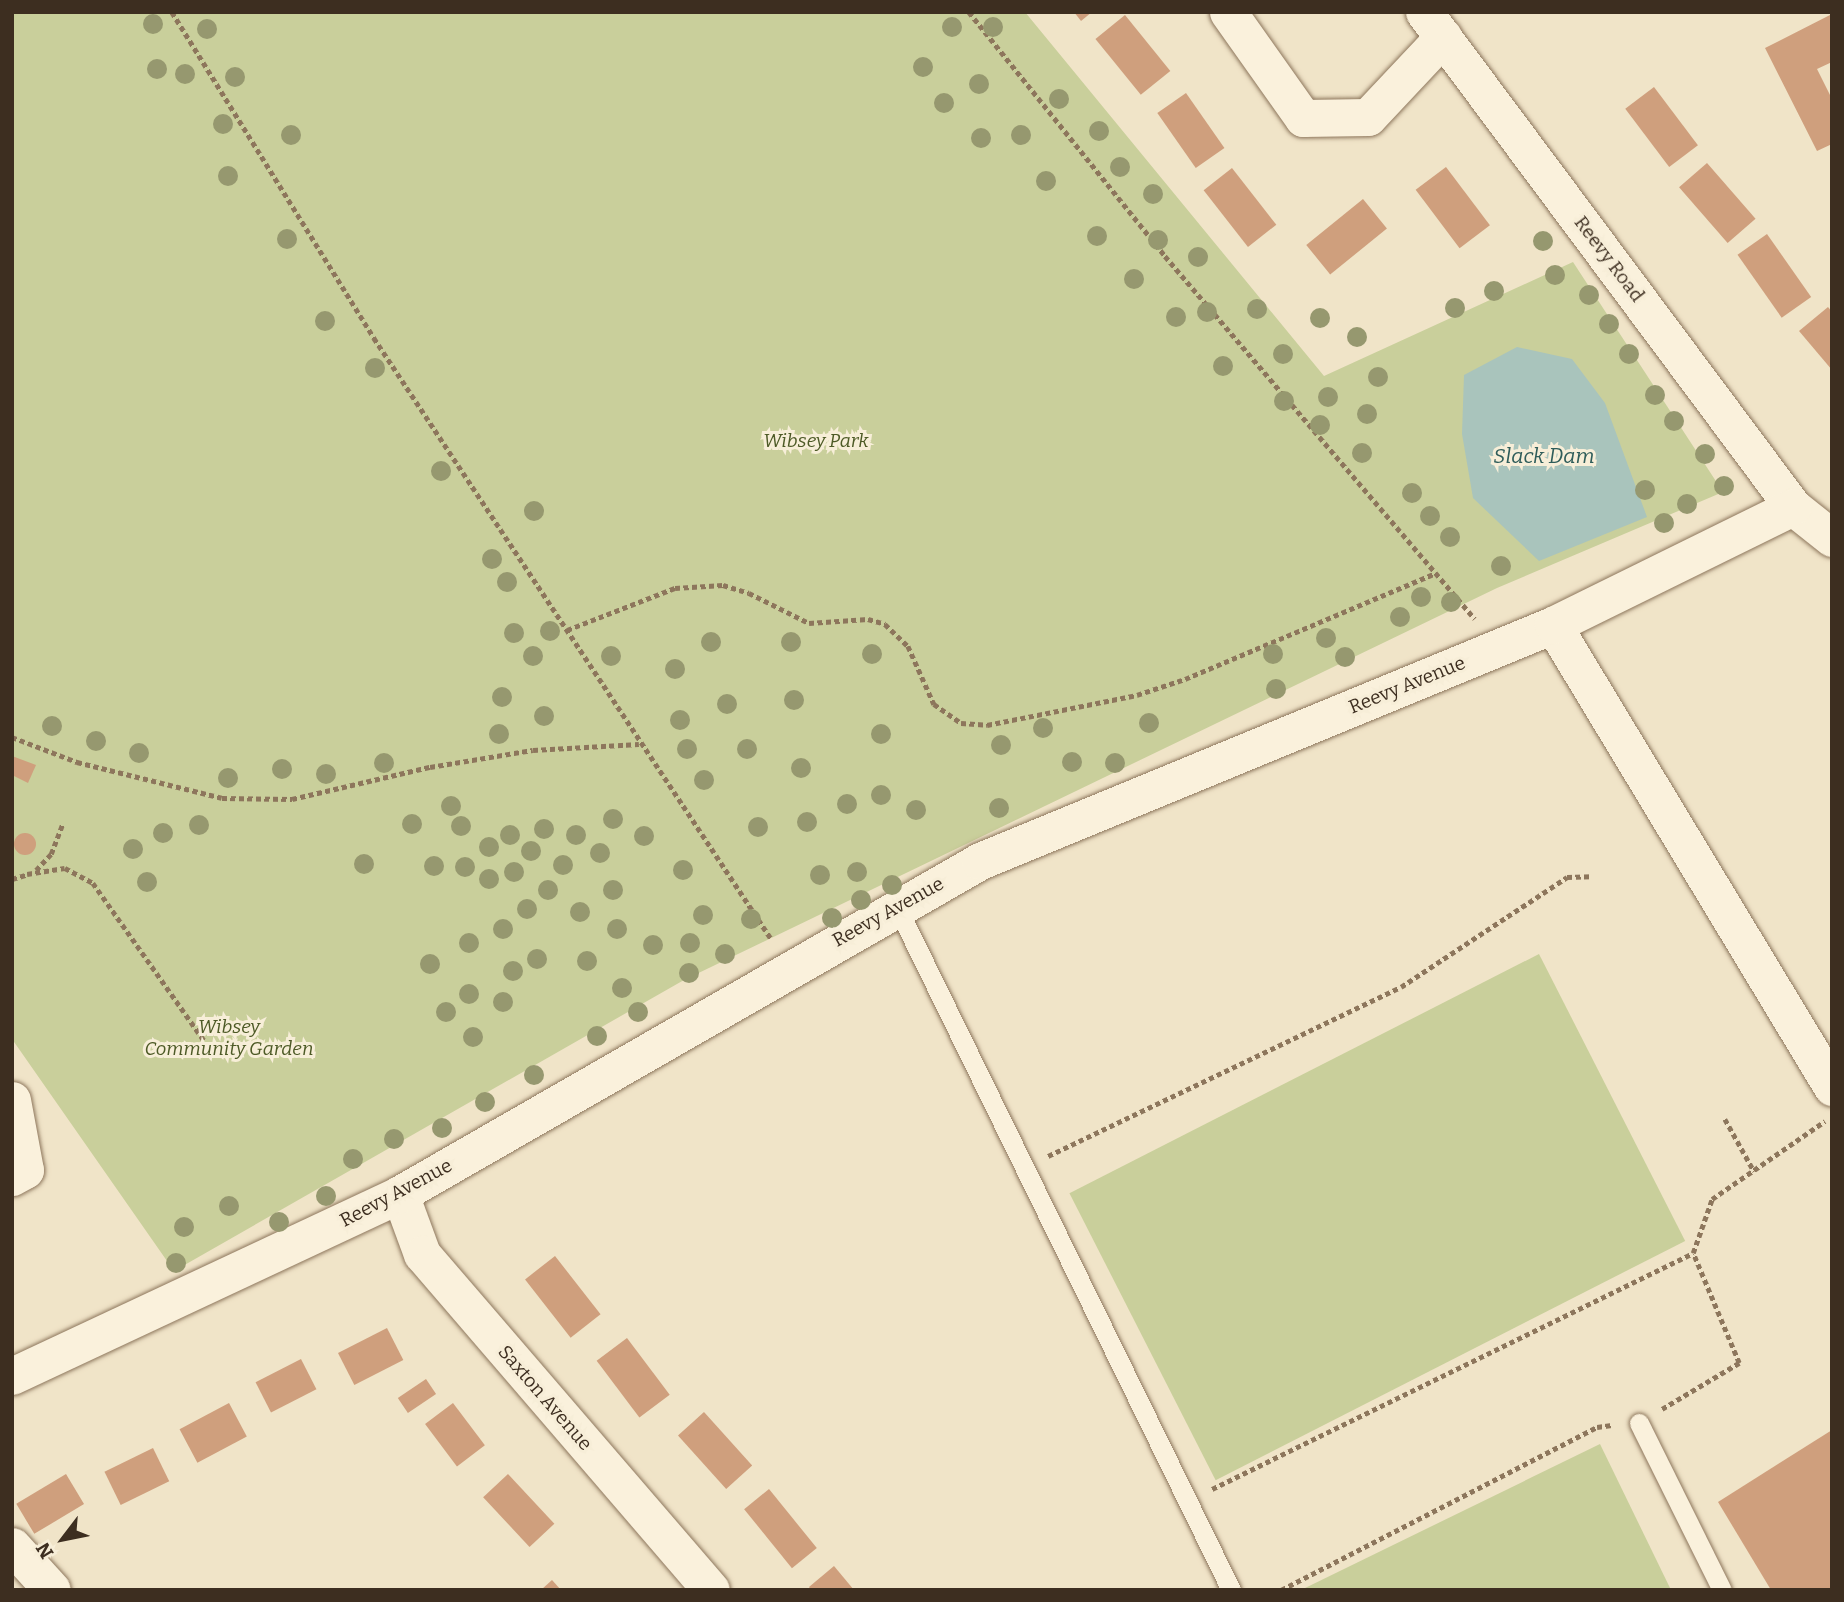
<!DOCTYPE html>
<html>
<head>
<meta charset="utf-8">
<style>
	body { margin:0 }
	#map { position:relative; width:1844px; height:1602px; overflow:hidden; background:#f0e4c8; font-family:Bitter,serif }
	div>[style] { position:absolute }
	.green>* { inset:0; background:#c9cf9b; transform-origin:0 0 }
	.water>* { inset:0; background:#a9c4bc }
	.building>* { inset:0; background:#cf9f7d; transform-origin:0 0 }
	.round { border-radius:50% }
	.path>* { height:4.5px; margin-top:-2.25px; transform-origin:0; background:repeating-linear-gradient(90deg,#8d765c 0 5px,transparent 0 8.5px) }
	.roads { filter:drop-shadow(0 0 2px #8d765c) drop-shadow(0 0 2px #8d765c) }
	.service>* { height:19px; margin:-9.5px; padding:0 9.5px; transform-origin:9.5px; border-radius:9.5px; background:#faf1dc }
	.minor>* { height:37px; margin:-18.5px; padding:0 18.5px; transform-origin:18.5px; border-radius:18.5px; background:#faf1dc }
	.trees>* { width:20px; height:20px; margin:-10px; border-radius:50%; background:#96986f }
	span { translate:-50% -50%; white-space:nowrap; text-align:center; line-height:1.15; -webkit-text-stroke:6px #f7eed8; paint-order:stroke }
	.street-label { font-size:19px; color:#3d2e20 }
	.park-label { font-size:19px; color:#4d5a26; font-style:italic }
	.water-label { font-size:21px; color:#2f5d5a; font-style:italic }
	.frame { position:absolute; inset:0; border:14px solid #3d2e20; pointer-events:none }
	.north { position:absolute; left:28px; top:1504px; width:70px; height:70px; -webkit-text-stroke:5px #f7eed8; paint-order:stroke; rotate:238deg; font-size:19px; font-weight:700; line-height:28px; text-align:center; color:#3d2e20 }
	.north::after { content:''; display:block; margin:auto; width:24px; height:32px; background:#3d2e20; clip-path:polygon(50% 0,100% 100%,50% 72%,0 100%) }
</style>
</head>
<body>
<div id="map">
	<div class="green">
		<i style="clip-path:polygon(12px 12px,1025px 12px,1324px 376px,1573px 262px,1723px 492px,1497px 588px,684px 980px,174px 1271px,12px 1039px)"></i>
		<i style="left:1539px;top:954px;width:322px;height:527px;rotate:63deg"></i>
		<i style="clip-path:polygon(1600px 1444px,1671px 1590px,1301px 1590px)"></i>
	</div>
	<div class="water">
		<i style="clip-path:polygon(1517px 347px,1572px 359px,1605px 403px,1647px 517px,1539px 561px,1473px 498px,1462px 434px,1464px 375px)"></i>
	</div>
	<div class="building">
		<i style="clip-path:polygon(1074px 12px,1092px 12px,1081px 21px)"></i>
		<i style="left:1125px;top:15px;width:72px;height:38px;rotate:51deg"></i>
		<i style="clip-path:polygon(1830px 15px,1832px 62px,1817px 69px,1832px 99px,1832px 144px,1817px 151px,1765px 48px)"></i>
		<i style="left:1654px;top:87px;width:73px;height:36px;rotate:53deg"></i>
		<i style="left:1186px;top:93px;width:67px;height:35px;rotate:55deg"></i>
		<i style="left:1707px;top:163px;width:74px;height:37px;rotate:49deg"></i>
		<i style="left:1446px;top:167px;width:73px;height:38px;rotate:53deg"></i>
		<i style="left:1232px;top:168px;width:72px;height:36px;rotate:52deg"></i>
		<i style="left:1363px;top:199px;width:38px;height:73px;rotate:51deg"></i>
		<i style="left:1767px;top:234px;width:77px;height:36px;rotate:55deg"></i>
		<i style="clip-path:polygon(1828px 307px,1832px 312px,1832px 370px,1799px 331px)"></i>
		<i style="clip-path:polygon(12px 756px,36px 765px,28px 783px,12px 775px)"></i>
		<i class="round" style="left:14px;top:833px;width:22px;height:22px"></i>
		<i style="left:555px;top:1256px;width:74px;height:38px;rotate:52deg"></i>
		<i style="left:387px;top:1328px;width:36px;height:55px;rotate:63deg"></i>
		<i style="left:627px;top:1338px;width:71px;height:38px;rotate:53deg"></i>
		<i style="left:301px;top:1359px;width:34px;height:51px;rotate:63deg"></i>
		<i style="left:426px;top:1379px;width:18px;height:34px;rotate:56deg"></i>
		<i style="left:229px;top:1403px;width:38px;height:56px;rotate:62deg"></i>
		<i style="left:453px;top:1403px;width:53px;height:35px;rotate:53deg"></i>
		<i style="left:704px;top:1412px;width:72px;height:35px;rotate:48deg"></i>
		<i style="clip-path:polygon(1832px 1430px,1832px 1590px,1771px 1590px,1718px 1502px)"></i>
		<i style="left:153px;top:1448px;width:37px;height:54px;rotate:64deg"></i>
		<i style="left:66px;top:1474px;width:35px;height:58px;rotate:59deg"></i>
		<i style="left:508px;top:1474px;width:68px;height:34px;rotate:47deg"></i>
		<i style="left:769px;top:1489px;width:76px;height:32px;rotate:51deg"></i>
		<i style="clip-path:polygon(834px 1566px,854px 1590px,811px 1590px,809px 1587px)"></i>
		<i style="clip-path:polygon(552px 1580px,561px 1590px,541px 1590px)"></i>
	</div>
	<div class="path">
		<i style="left:172px;top:12px;width:384px;rotate:58.2deg"></i>
		<i style="left:374px;top:338px;width:722px;rotate:56.53deg"></i>
		<i style="left:969px;top:12px;width:313px;rotate:51.2deg"></i>
		<i style="left:1165px;top:256px;width:477px;rotate:49.5deg"></i>
		<i style="left:567px;top:630px;width:116px;rotate:-21.3deg"></i>
		<i style="left:675px;top:588px;width:48px;rotate:-3.6deg"></i>
		<i style="left:723px;top:585px;width:27px;rotate:17deg"></i>
		<i style="left:749px;top:593px;width:67px;rotate:26.6deg"></i>
		<i style="left:809px;top:623px;width:59px;rotate:-3.9deg"></i>
		<i style="left:868px;top:619px;width:18px;rotate:16deg"></i>
		<i style="left:885px;top:624px;width:32px;rotate:44deg"></i>
		<i style="left:908px;top:646px;width:64px;rotate:65.9deg"></i>
		<i style="left:934px;top:704px;width:33px;rotate:35deg"></i>
		<i style="left:961px;top:723px;width:26px;rotate:4deg"></i>
		<i style="left:987px;top:725px;width:153px;rotate:-11.3deg"></i>
		<i style="left:1137px;top:695px;width:51px;rotate:-18.4deg"></i>
		<i style="left:1185px;top:679px;width:272px;rotate:-22.9deg"></i>
		<i style="left:12px;top:737px;width:70px;rotate:21deg"></i>
		<i style="left:77px;top:762px;width:149px;rotate:13.9deg"></i>
		<i style="left:222px;top:798px;width:70px;rotate:0.8deg"></i>
		<i style="left:292px;top:799px;width:142px;rotate:-13.1deg"></i>
		<i style="left:430px;top:767px;width:104px;rotate:-9.4deg"></i>
		<i style="left:533px;top:750px;width:106px;rotate:-3.2deg"></i>
		<i style="left:36px;top:870px;width:22px;rotate:-47deg"></i>
		<i style="left:51px;top:854px;width:31px;rotate:-69deg"></i>
		<i style="left:27px;top:874px;width:38px;rotate:-9deg"></i>
		<i style="left:65px;top:868px;width:32px;rotate:28deg"></i>
		<i style="left:93px;top:883px;width:203px;rotate:54.8deg"></i>
		<i style="left:12px;top:879px;width:17px;rotate:-17deg"></i>
		<i style="left:1725px;top:1119px;width:60px;rotate:60.9deg"></i>
		<i style="left:1048px;top:1156px;width:391px;rotate:-25.6deg"></i>
		<i style="left:1401px;top:987px;width:199px;rotate:-33.5deg"></i>
		<i style="left:1567px;top:877px;width:25px;rotate:-2deg"></i>
		<i style="left:1662px;top:1409px;width:90px;rotate:-30.9deg"></i>
		<i style="left:1739px;top:1363px;width:119px;rotate:-112.7deg"></i>
		<i style="left:1212px;top:1489px;width:536px;rotate:-26.13deg"></i>
		<i style="left:1693px;top:1253px;width:57px;rotate:-70.6deg"></i>
		<i style="left:1712px;top:1199px;width:137px;rotate:-34.6deg"></i>
		<i style="left:1281px;top:1590px;width:356px;rotate:-27.3deg"></i>
		<i style="left:1597px;top:1427px;width:15px;rotate:-8deg"></i>
	</div>
	<div class="roads">
		<div class="service">
			<i style="left:897px;top:907px;width:760px;rotate:63.94deg"></i>
			<i style="left:1639px;top:1423px;width:186px;rotate:63.6deg"></i>
		</div>
		<div class="minor">
			<i style="left:1228px;top:12px;width:130px;rotate:54.7deg"></i>
			<i style="left:1303px;top:118px;width:65px;rotate:-0.9deg"></i>
			<i style="left:1368px;top:117px;width:110px;rotate:-46.8deg"></i>
			<i style="left:1424px;top:12px;width:617px;rotate:53.3deg"></i>
			<i style="left:1793px;top:507px;width:50px;rotate:38.5deg"></i>
			<i style="left:1553px;top:625px;width:540px;rotate:58.87deg"></i>
			<i style="left:12px;top:1100px;width:71px;rotate:79.5deg"></i>
			<i style="left:25px;top:1170px;width:15px;rotate:152deg"></i>
			<i style="left:400px;top:1194px;width:64px;rotate:69.9deg"></i>
			<i style="left:422px;top:1254px;width:443px;rotate:49.3deg"></i>
			<i style="left:12px;top:1376px;width:429px;rotate:-25.1deg"></i>
			<i style="left:400px;top:1194px;width:669px;rotate:-29.86deg"></i>
			<i style="left:980px;top:861px;width:620px;rotate:-22.39deg"></i>
			<i style="left:1553px;top:625px;width:267px;rotate:-26.2deg"></i>
			<i style="left:12px;top:1546px;width:59px;rotate:47.7deg"></i>
		</div>
	</div>
	<div class="trees">
		<i style="left:153px;top:24px"></i>
		<i style="left:952px;top:27px"></i>
		<i style="left:993px;top:27px"></i>
		<i style="left:207px;top:29px"></i>
		<i style="left:923px;top:67px"></i>
		<i style="left:157px;top:69px"></i>
		<i style="left:185px;top:74px"></i>
		<i style="left:235px;top:77px"></i>
		<i style="left:979px;top:84px"></i>
		<i style="left:1059px;top:99px"></i>
		<i style="left:944px;top:103px"></i>
		<i style="left:223px;top:124px"></i>
		<i style="left:1099px;top:131px"></i>
		<i style="left:291px;top:135px"></i>
		<i style="left:1021px;top:135px"></i>
		<i style="left:981px;top:138px"></i>
		<i style="left:1120px;top:167px"></i>
		<i style="left:228px;top:176px"></i>
		<i style="left:1046px;top:181px"></i>
		<i style="left:1153px;top:194px"></i>
		<i style="left:1097px;top:236px"></i>
		<i style="left:287px;top:239px"></i>
		<i style="left:1158px;top:240px"></i>
		<i style="left:1543px;top:241px"></i>
		<i style="left:1198px;top:257px"></i>
		<i style="left:1555px;top:275px"></i>
		<i style="left:1134px;top:279px"></i>
		<i style="left:1494px;top:291px"></i>
		<i style="left:1589px;top:295px"></i>
		<i style="left:1455px;top:308px"></i>
		<i style="left:1257px;top:309px"></i>
		<i style="left:1207px;top:312px"></i>
		<i style="left:1176px;top:317px"></i>
		<i style="left:1320px;top:318px"></i>
		<i style="left:325px;top:321px"></i>
		<i style="left:1609px;top:324px"></i>
		<i style="left:1357px;top:337px"></i>
		<i style="left:1283px;top:354px"></i>
		<i style="left:1629px;top:354px"></i>
		<i style="left:1223px;top:366px"></i>
		<i style="left:375px;top:368px"></i>
		<i style="left:1378px;top:377px"></i>
		<i style="left:1655px;top:395px"></i>
		<i style="left:1328px;top:397px"></i>
		<i style="left:1284px;top:401px"></i>
		<i style="left:1367px;top:414px"></i>
		<i style="left:1674px;top:421px"></i>
		<i style="left:1320px;top:425px"></i>
		<i style="left:1362px;top:453px"></i>
		<i style="left:1705px;top:454px"></i>
		<i style="left:441px;top:471px"></i>
		<i style="left:1724px;top:486px"></i>
		<i style="left:1645px;top:490px"></i>
		<i style="left:1412px;top:493px"></i>
		<i style="left:1687px;top:504px"></i>
		<i style="left:534px;top:511px"></i>
		<i style="left:1430px;top:516px"></i>
		<i style="left:1664px;top:523px"></i>
		<i style="left:1450px;top:537px"></i>
		<i style="left:492px;top:559px"></i>
		<i style="left:1501px;top:566px"></i>
		<i style="left:507px;top:582px"></i>
		<i style="left:1421px;top:597px"></i>
		<i style="left:1451px;top:602px"></i>
		<i style="left:1400px;top:617px"></i>
		<i style="left:550px;top:631px"></i>
		<i style="left:514px;top:633px"></i>
		<i style="left:1326px;top:638px"></i>
		<i style="left:711px;top:642px"></i>
		<i style="left:791px;top:642px"></i>
		<i style="left:872px;top:654px"></i>
		<i style="left:1273px;top:654px"></i>
		<i style="left:533px;top:656px"></i>
		<i style="left:611px;top:656px"></i>
		<i style="left:1345px;top:657px"></i>
		<i style="left:675px;top:669px"></i>
		<i style="left:1276px;top:689px"></i>
		<i style="left:502px;top:697px"></i>
		<i style="left:794px;top:700px"></i>
		<i style="left:727px;top:704px"></i>
		<i style="left:544px;top:716px"></i>
		<i style="left:680px;top:720px"></i>
		<i style="left:1149px;top:723px"></i>
		<i style="left:52px;top:726px"></i>
		<i style="left:1043px;top:728px"></i>
		<i style="left:499px;top:734px"></i>
		<i style="left:881px;top:734px"></i>
		<i style="left:96px;top:741px"></i>
		<i style="left:1001px;top:745px"></i>
		<i style="left:687px;top:749px"></i>
		<i style="left:747px;top:749px"></i>
		<i style="left:139px;top:753px"></i>
		<i style="left:1072px;top:762px"></i>
		<i style="left:384px;top:763px"></i>
		<i style="left:1115px;top:763px"></i>
		<i style="left:801px;top:768px"></i>
		<i style="left:282px;top:769px"></i>
		<i style="left:326px;top:774px"></i>
		<i style="left:228px;top:778px"></i>
		<i style="left:704px;top:780px"></i>
		<i style="left:881px;top:795px"></i>
		<i style="left:847px;top:804px"></i>
		<i style="left:451px;top:806px"></i>
		<i style="left:999px;top:808px"></i>
		<i style="left:916px;top:810px"></i>
		<i style="left:613px;top:819px"></i>
		<i style="left:807px;top:822px"></i>
		<i style="left:412px;top:824px"></i>
		<i style="left:199px;top:825px"></i>
		<i style="left:461px;top:826px"></i>
		<i style="left:758px;top:827px"></i>
		<i style="left:544px;top:829px"></i>
		<i style="left:163px;top:833px"></i>
		<i style="left:510px;top:835px"></i>
		<i style="left:576px;top:835px"></i>
		<i style="left:644px;top:836px"></i>
		<i style="left:489px;top:847px"></i>
		<i style="left:133px;top:849px"></i>
		<i style="left:531px;top:851px"></i>
		<i style="left:600px;top:853px"></i>
		<i style="left:364px;top:864px"></i>
		<i style="left:563px;top:865px"></i>
		<i style="left:434px;top:866px"></i>
		<i style="left:465px;top:867px"></i>
		<i style="left:683px;top:870px"></i>
		<i style="left:514px;top:872px"></i>
		<i style="left:857px;top:872px"></i>
		<i style="left:820px;top:875px"></i>
		<i style="left:489px;top:879px"></i>
		<i style="left:147px;top:882px"></i>
		<i style="left:892px;top:885px"></i>
		<i style="left:548px;top:890px"></i>
		<i style="left:613px;top:890px"></i>
		<i style="left:861px;top:900px"></i>
		<i style="left:527px;top:909px"></i>
		<i style="left:580px;top:912px"></i>
		<i style="left:703px;top:915px"></i>
		<i style="left:832px;top:918px"></i>
		<i style="left:751px;top:919px"></i>
		<i style="left:503px;top:929px"></i>
		<i style="left:617px;top:929px"></i>
		<i style="left:469px;top:943px"></i>
		<i style="left:690px;top:943px"></i>
		<i style="left:653px;top:945px"></i>
		<i style="left:725px;top:954px"></i>
		<i style="left:537px;top:959px"></i>
		<i style="left:587px;top:961px"></i>
		<i style="left:430px;top:964px"></i>
		<i style="left:513px;top:971px"></i>
		<i style="left:689px;top:973px"></i>
		<i style="left:622px;top:988px"></i>
		<i style="left:469px;top:994px"></i>
		<i style="left:503px;top:1002px"></i>
		<i style="left:446px;top:1012px"></i>
		<i style="left:638px;top:1012px"></i>
		<i style="left:597px;top:1036px"></i>
		<i style="left:473px;top:1037px"></i>
		<i style="left:534px;top:1075px"></i>
		<i style="left:485px;top:1102px"></i>
		<i style="left:442px;top:1128px"></i>
		<i style="left:394px;top:1139px"></i>
		<i style="left:353px;top:1159px"></i>
		<i style="left:326px;top:1196px"></i>
		<i style="left:229px;top:1206px"></i>
		<i style="left:279px;top:1222px"></i>
		<i style="left:184px;top:1227px"></i>
		<i style="left:176px;top:1263px"></i>
	</div>
	<div class="street-label">
		<span style="left:1609px;top:259px;rotate:53deg">Reevy Road</span>
		<span style="left:1407px;top:685px;rotate:-22deg">Reevy Avenue</span>
		<span style="left:888px;top:912px;rotate:-29deg">Reevy Avenue</span>
		<span style="left:396px;top:1193px;rotate:-28deg">Reevy Avenue</span>
		<span style="left:545px;top:1398px;rotate:49deg">Saxton Avenue</span>
	</div>
	<div class="park-label">
		<span style="left:816px;top:441px">Wibsey Park</span>
		<span style="left:229px;top:1038px">Wibsey<br>Community Garden</span>
	</div>
	<div class="water-label">
		<span style="left:1544px;top:456px">Slack Dam</span>
	</div>
	<div class="frame"></div>
	<div class="north">N</div>
</div>
</body>
</html>
